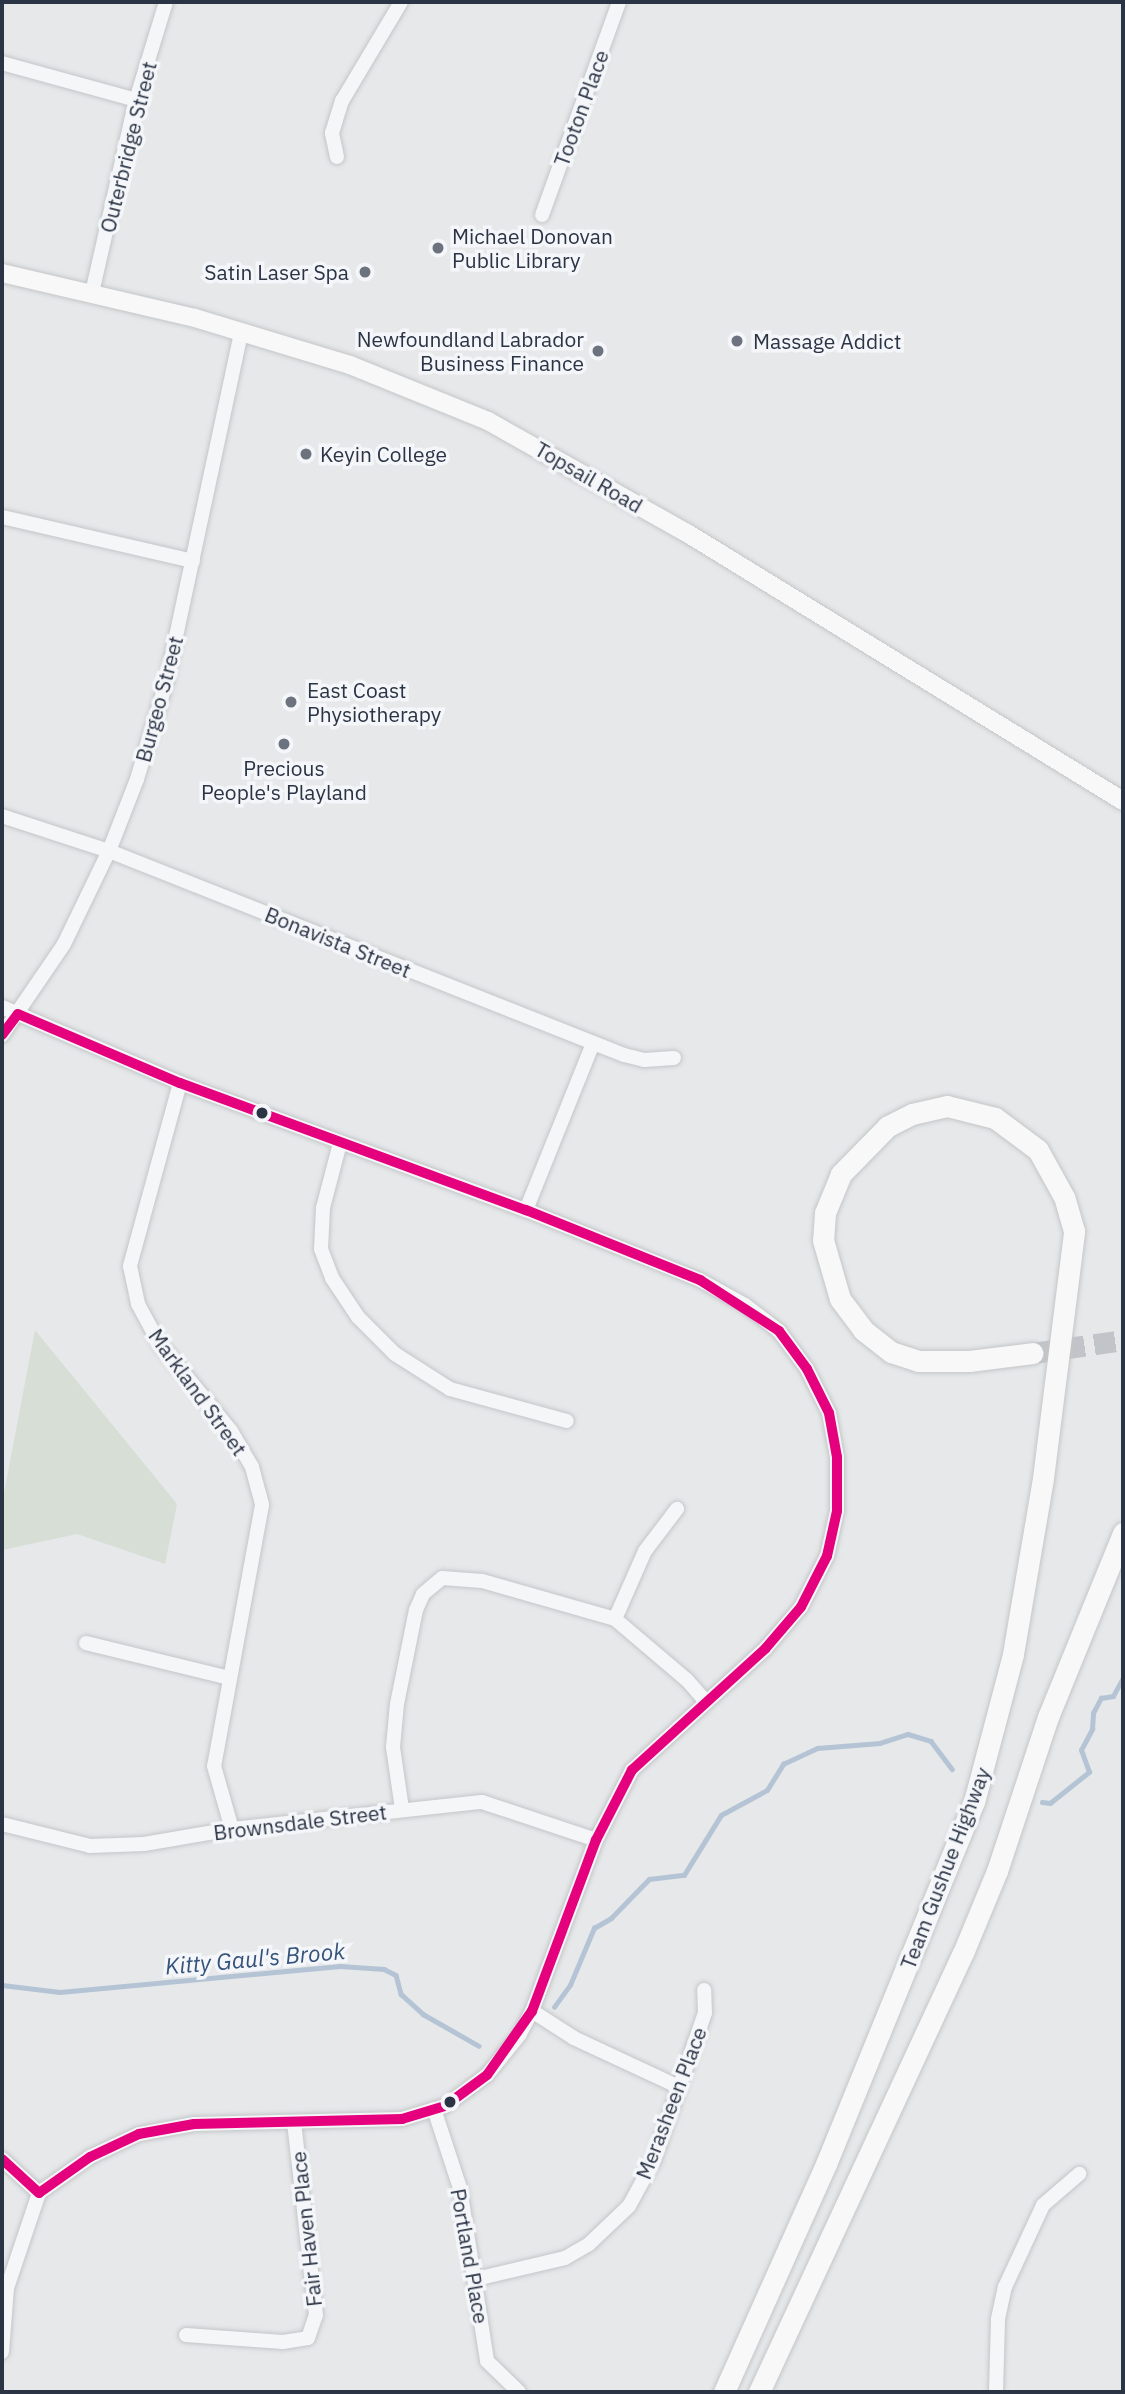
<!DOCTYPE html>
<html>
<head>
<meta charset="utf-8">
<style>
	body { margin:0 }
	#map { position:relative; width:1125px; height:2394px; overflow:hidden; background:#e6e8ea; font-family:"IBM Plex Sans",sans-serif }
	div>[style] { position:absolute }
	.green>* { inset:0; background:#d6ded6 }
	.stream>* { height:4.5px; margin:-2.25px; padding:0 2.25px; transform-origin:2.25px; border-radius:2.25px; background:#b4c4d5 }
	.highway-tunnel>* { height:21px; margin-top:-10.5px; transform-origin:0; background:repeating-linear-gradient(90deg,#c1c4c9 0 21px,transparent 0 31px) }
	.roads { filter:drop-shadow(0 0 2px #c4c6c8) drop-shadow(0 0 2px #c4c6c8) }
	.minor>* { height:14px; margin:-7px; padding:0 7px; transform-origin:7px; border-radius:7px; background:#f5f6f7 }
	.major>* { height:18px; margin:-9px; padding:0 9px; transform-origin:9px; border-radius:9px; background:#f8f8f8 }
	.highway>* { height:21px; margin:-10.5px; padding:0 10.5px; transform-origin:10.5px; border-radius:10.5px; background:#f8f8f8 }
	.bus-1>* { height:10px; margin:-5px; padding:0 5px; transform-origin:5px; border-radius:5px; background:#e5007d }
	.dots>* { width:19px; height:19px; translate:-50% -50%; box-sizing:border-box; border:4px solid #f4f6f9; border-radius:50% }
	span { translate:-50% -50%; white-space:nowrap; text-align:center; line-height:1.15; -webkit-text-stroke:7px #f4f6f9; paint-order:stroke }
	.street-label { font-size:21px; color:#2b3445 }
	.poi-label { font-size:21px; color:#2b3445 }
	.left { translate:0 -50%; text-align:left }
	.right { translate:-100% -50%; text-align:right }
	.water-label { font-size:23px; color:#34527a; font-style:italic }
	.frame { position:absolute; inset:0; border:4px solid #2b3445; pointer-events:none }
</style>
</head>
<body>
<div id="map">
	<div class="green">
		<i style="clip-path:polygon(35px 1330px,177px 1504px,165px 1564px,77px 1534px,2px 1550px,2px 1504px)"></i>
	</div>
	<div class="stream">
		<i style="left:1042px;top:1802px;width:8px;rotate:7deg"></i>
		<i style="left:1050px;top:1803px;width:50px;rotate:-38.5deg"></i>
		<i style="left:1089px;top:1772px;width:23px;rotate:-110deg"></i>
		<i style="left:1081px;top:1750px;width:24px;rotate:-62deg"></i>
		<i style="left:1092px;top:1729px;width:16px;rotate:-86deg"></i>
		<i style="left:1093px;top:1713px;width:17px;rotate:-62deg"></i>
		<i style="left:1101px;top:1698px;width:12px;rotate:-9deg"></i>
		<i style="left:1113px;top:1696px;width:21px;rotate:-61deg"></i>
		<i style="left:2px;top:1985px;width:58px;rotate:6.9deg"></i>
		<i style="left:60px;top:1992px;width:281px;rotate:-5.3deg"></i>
		<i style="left:340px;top:1966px;width:44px;rotate:3.9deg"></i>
		<i style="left:384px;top:1969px;width:13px;rotate:27deg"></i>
		<i style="left:396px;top:1975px;width:20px;rotate:75deg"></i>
		<i style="left:401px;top:1994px;width:30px;rotate:42deg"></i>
		<i style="left:423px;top:2014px;width:64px;rotate:29.7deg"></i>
		<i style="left:554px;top:2007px;width:27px;rotate:-54deg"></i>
		<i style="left:570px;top:1985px;width:62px;rotate:-67.2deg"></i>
		<i style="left:594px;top:1928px;width:20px;rotate:-30deg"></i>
		<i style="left:611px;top:1918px;width:54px;rotate:-45.7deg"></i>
		<i style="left:649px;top:1879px;width:35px;rotate:-7deg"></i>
		<i style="left:684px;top:1875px;width:70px;rotate:-58.3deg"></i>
		<i style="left:721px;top:1815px;width:52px;rotate:-28.5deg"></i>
		<i style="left:767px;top:1790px;width:31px;rotate:-58deg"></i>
		<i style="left:783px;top:1764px;width:38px;rotate:-25deg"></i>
		<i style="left:817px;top:1748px;width:63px;rotate:-4.5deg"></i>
		<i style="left:880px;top:1743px;width:29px;rotate:-18deg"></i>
		<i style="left:908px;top:1734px;width:24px;rotate:17deg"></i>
		<i style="left:931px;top:1741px;width:35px;rotate:53deg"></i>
	</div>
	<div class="highway-tunnel">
		<i style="left:1033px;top:1353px;width:91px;rotate:-8.2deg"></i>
	</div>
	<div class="roads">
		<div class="minor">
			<i style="left:2px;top:63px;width:139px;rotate:15.4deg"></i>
			<i style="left:337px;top:157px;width:25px;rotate:-102deg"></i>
			<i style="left:332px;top:133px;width:34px;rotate:-73deg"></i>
			<i style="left:342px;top:101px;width:115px;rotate:-59.2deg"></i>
			<i style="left:542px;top:215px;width:226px;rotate:-70.1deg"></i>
			<i style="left:92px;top:293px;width:198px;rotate:-77.2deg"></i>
			<i style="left:136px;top:100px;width:102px;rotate:-73deg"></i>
			<i style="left:2px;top:517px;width:196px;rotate:13deg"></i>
			<i style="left:2px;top:816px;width:113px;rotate:18.1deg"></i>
			<i style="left:109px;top:851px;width:554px;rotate:21.61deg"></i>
			<i style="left:624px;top:1055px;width:21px;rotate:14deg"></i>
			<i style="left:644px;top:1060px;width:30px;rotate:-4deg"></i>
			<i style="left:2px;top:1007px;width:194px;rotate:23.1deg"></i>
			<i style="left:180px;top:1083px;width:369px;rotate:20.2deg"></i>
			<i style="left:526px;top:1210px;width:188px;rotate:21.9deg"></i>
			<i style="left:700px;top:1280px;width:51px;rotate:29.1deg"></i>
			<i style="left:745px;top:1305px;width:43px;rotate:37.4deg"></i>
			<i style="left:779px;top:1331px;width:47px;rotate:53.6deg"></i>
			<i style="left:807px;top:1369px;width:49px;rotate:63.4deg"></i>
			<i style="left:829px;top:1413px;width:45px;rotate:79.7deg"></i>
			<i style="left:837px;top:1457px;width:54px;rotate:90deg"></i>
			<i style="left:837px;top:1511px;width:46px;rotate:102.5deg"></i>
			<i style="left:827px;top:1556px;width:57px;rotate:117deg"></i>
			<i style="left:801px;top:1607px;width:55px;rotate:130.6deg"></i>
			<i style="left:765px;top:1649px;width:180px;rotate:137.7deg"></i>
			<i style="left:632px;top:1770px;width:79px;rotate:117.2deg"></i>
			<i style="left:596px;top:1840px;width:183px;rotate:110.5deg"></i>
			<i style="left:532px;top:2011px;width:26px;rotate:118deg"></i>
			<i style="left:520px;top:2034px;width:53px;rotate:128.8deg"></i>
			<i style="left:487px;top:2075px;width:52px;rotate:143.6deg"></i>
			<i style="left:445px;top:2106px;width:45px;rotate:163.2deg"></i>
			<i style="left:402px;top:2119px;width:208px;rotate:178.6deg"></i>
			<i style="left:194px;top:2124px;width:56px;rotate:169.7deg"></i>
			<i style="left:139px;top:2134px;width:54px;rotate:154.9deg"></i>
			<i style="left:90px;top:2157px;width:62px;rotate:144.8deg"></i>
			<i style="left:39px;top:2193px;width:100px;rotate:108.6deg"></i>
			<i style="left:7px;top:2288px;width:64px;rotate:94.5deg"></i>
			<i style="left:2px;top:1035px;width:110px;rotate:-55.7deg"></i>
			<i style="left:64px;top:944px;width:103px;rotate:-64.2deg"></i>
			<i style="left:109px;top:851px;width:77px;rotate:-68.7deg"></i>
			<i style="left:137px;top:779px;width:100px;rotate:-73.2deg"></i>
			<i style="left:166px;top:683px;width:357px;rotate:-77.9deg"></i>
			<i style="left:180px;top:1083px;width:190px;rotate:105.3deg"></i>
			<i style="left:130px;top:1266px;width:39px;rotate:78deg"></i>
			<i style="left:138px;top:1304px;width:44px;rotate:61.7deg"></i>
			<i style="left:159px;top:1343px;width:114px;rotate:50.7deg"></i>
			<i style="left:231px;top:1431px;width:42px;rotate:59.7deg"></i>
			<i style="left:252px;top:1467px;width:39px;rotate:75deg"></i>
			<i style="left:262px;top:1505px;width:265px;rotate:100.4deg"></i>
			<i style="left:214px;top:1766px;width:66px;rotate:74.1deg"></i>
			<i style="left:340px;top:1143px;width:67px;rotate:104.7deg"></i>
			<i style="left:323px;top:1208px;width:41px;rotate:92.8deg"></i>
			<i style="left:321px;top:1249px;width:31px;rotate:69deg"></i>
			<i style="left:332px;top:1278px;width:47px;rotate:56.3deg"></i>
			<i style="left:358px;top:1317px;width:52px;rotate:45deg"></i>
			<i style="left:395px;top:1354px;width:65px;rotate:32.5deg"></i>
			<i style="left:450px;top:1389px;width:121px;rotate:15.3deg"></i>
			<i style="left:526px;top:1210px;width:180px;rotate:-68.1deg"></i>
			<i style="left:615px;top:1619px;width:74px;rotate:-66.2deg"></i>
			<i style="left:645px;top:1551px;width:53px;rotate:-52.7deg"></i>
			<i style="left:86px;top:1643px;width:148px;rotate:13.7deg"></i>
			<i style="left:402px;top:1809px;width:63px;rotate:-98.3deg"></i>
			<i style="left:393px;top:1747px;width:43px;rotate:-84.7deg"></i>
			<i style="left:397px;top:1704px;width:96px;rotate:-78.6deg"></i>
			<i style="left:416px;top:1610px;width:17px;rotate:-66deg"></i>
			<i style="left:423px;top:1594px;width:25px;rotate:-40deg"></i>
			<i style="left:442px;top:1578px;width:40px;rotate:4.3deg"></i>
			<i style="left:482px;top:1581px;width:138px;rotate:15.9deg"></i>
			<i style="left:615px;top:1619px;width:94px;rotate:40.3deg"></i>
			<i style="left:687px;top:1680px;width:28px;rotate:49deg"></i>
			<i style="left:2px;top:1824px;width:91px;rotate:14deg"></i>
			<i style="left:90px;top:1846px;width:54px;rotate:-2.1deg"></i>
			<i style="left:144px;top:1844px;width:89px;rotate:-9.7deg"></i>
			<i style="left:232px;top:1829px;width:251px;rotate:-6.2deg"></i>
			<i style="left:482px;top:1802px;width:120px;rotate:18.4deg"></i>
			<i style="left:532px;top:2011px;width:50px;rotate:32.7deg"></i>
			<i style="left:574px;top:2038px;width:116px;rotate:25deg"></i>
			<i style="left:434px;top:2109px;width:83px;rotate:71.8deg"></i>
			<i style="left:460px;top:2188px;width:175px;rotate:81.1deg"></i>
			<i style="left:487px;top:2361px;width:45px;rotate:44.1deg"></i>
			<i style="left:2px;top:2159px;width:50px;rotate:42.6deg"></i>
			<i style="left:476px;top:2279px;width:91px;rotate:-13.3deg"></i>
			<i style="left:565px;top:2258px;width:28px;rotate:-30deg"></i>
			<i style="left:589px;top:2244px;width:55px;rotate:-43.5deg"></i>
			<i style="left:629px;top:2206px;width:52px;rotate:-61.5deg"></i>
			<i style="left:654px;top:2160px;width:156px;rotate:-70.9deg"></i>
			<i style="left:705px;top:2013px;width:23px;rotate:-92deg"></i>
			<i style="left:186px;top:2335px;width:97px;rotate:4.1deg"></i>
			<i style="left:283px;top:2342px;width:25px;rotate:-9deg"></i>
			<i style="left:308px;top:2338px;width:24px;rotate:-71deg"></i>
			<i style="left:316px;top:2315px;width:194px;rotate:-96.5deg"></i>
			<i style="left:996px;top:2392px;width:73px;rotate:-88.4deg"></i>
			<i style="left:998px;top:2319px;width:33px;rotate:-78deg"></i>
			<i style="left:1005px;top:2287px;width:90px;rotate:-65.1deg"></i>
			<i style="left:1043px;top:2205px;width:48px;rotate:-40.7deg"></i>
		</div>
		<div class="major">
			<i style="left:2px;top:273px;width:198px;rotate:13.1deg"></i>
			<i style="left:195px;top:318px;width:162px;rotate:16.9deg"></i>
			<i style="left:350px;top:365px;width:149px;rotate:22.1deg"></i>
			<i style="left:488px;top:421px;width:228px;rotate:29.4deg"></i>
			<i style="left:687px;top:533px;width:512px;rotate:31.58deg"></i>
		</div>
		<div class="highway">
			<i style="left:724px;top:2392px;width:250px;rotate:-65.9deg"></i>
			<i style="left:826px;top:2164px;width:391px;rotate:-67.8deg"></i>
			<i style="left:974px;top:1802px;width:153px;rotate:-75.2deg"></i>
			<i style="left:1013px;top:1654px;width:179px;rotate:-80.3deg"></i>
			<i style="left:1043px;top:1478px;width:249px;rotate:-82.8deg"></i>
			<i style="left:1074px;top:1231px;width:35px;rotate:-106deg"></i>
			<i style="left:1064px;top:1197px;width:54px;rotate:-119deg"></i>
			<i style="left:1038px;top:1150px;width:54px;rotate:-143.3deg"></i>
			<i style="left:995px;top:1118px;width:49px;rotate:-166deg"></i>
			<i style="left:947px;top:1106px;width:36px;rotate:167deg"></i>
			<i style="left:912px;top:1114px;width:28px;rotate:153deg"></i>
			<i style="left:887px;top:1127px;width:66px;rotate:134.4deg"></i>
			<i style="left:841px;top:1174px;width:42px;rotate:112.3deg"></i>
			<i style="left:825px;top:1213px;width:27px;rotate:94deg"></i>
			<i style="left:823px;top:1240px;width:61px;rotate:73.9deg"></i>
			<i style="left:840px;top:1299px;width:39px;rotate:53deg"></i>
			<i style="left:863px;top:1330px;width:36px;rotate:38deg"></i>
			<i style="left:891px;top:1352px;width:29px;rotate:18deg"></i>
			<i style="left:919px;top:1361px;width:50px"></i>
			<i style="left:969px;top:1361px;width:64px;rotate:-7.1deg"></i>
			<i style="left:759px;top:2392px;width:484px;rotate:-65.1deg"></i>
			<i style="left:963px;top:1953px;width:89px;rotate:-67.5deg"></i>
			<i style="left:997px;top:1871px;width:162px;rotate:-71.7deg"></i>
			<i style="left:1048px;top:1717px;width:199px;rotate:-67.8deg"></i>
		</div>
	</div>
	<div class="bus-1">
		<i style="left:2px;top:1035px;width:26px;rotate:-53deg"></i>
		<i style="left:18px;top:1014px;width:176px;rotate:23.1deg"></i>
		<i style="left:180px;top:1083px;width:369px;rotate:20.2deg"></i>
		<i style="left:526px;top:1210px;width:188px;rotate:21.9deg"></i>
		<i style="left:700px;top:1280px;width:94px;rotate:32.8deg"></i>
		<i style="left:779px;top:1331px;width:47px;rotate:53.6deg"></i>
		<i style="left:807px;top:1369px;width:49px;rotate:63.4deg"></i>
		<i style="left:829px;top:1413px;width:45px;rotate:79.7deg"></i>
		<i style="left:837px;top:1457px;width:54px;rotate:90deg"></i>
		<i style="left:837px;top:1511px;width:46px;rotate:102.5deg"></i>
		<i style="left:827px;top:1556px;width:57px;rotate:117deg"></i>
		<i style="left:801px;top:1607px;width:55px;rotate:130.6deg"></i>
		<i style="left:765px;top:1649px;width:180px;rotate:137.7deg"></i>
		<i style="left:632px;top:1770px;width:79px;rotate:117.2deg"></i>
		<i style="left:596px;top:1840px;width:183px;rotate:110.5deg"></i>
		<i style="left:532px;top:2011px;width:78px;rotate:125.1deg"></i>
		<i style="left:487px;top:2075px;width:52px;rotate:143.6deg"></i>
		<i style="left:445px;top:2106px;width:45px;rotate:163.2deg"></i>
		<i style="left:402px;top:2119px;width:208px;rotate:178.6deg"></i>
		<i style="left:194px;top:2124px;width:56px;rotate:169.7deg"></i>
		<i style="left:139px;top:2134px;width:54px;rotate:154.9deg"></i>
		<i style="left:90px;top:2157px;width:62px;rotate:144.8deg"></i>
		<i style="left:39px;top:2193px;width:50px;rotate:-137.4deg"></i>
	</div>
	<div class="dots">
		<i style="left:438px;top:248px;background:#6c737f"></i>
		<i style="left:365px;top:272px;background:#6c737f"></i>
		<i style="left:737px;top:341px;background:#6c737f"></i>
		<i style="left:598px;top:351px;background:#6c737f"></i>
		<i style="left:306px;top:454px;background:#6c737f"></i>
		<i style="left:291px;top:702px;background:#6c737f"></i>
		<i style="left:284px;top:744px;background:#6c737f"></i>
		<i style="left:262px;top:1113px;background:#2b3445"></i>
		<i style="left:450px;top:2102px;background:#2b3445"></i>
	</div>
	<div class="street-label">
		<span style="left:581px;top:108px;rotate:-70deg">Tooton Place</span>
		<span style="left:128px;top:147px;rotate:-76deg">Outerbridge Street</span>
		<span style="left:589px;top:477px;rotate:30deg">Topsail Road</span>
		<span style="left:159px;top:699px;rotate:-75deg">Burgeo Street</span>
		<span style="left:338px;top:942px;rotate:22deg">Bonavista Street</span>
		<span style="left:198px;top:1392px;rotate:54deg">Markland Street</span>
		<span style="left:300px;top:1822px;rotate:-7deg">Brownsdale Street</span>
		<span style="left:945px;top:1868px;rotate:-69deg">Team Gushue Highway</span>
		<span style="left:671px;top:2103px;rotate:-69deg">Merasheen Place</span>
		<span style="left:306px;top:2229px;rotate:-96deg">Fair Haven Place</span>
		<span style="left:470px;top:2256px;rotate:80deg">Portland Place</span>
	</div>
	<div class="poi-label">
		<span class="left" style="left:452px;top:248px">Michael Donovan<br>Public Library</span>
		<span class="right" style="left:349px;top:272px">Satin Laser Spa</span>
		<span class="right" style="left:584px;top:351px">Newfoundland Labrador<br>Business Finance</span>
		<span class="left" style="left:753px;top:341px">Massage Addict</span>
		<span class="left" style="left:320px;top:454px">Keyin College</span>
		<span class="left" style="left:307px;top:702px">East Coast<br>Physiotherapy</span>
		<span style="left:284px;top:780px">Precious<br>People's Playland</span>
	</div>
	<div class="water-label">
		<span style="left:255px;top:1958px;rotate:-5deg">Kitty Gaul's Brook</span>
	</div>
	<div class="frame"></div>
</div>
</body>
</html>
